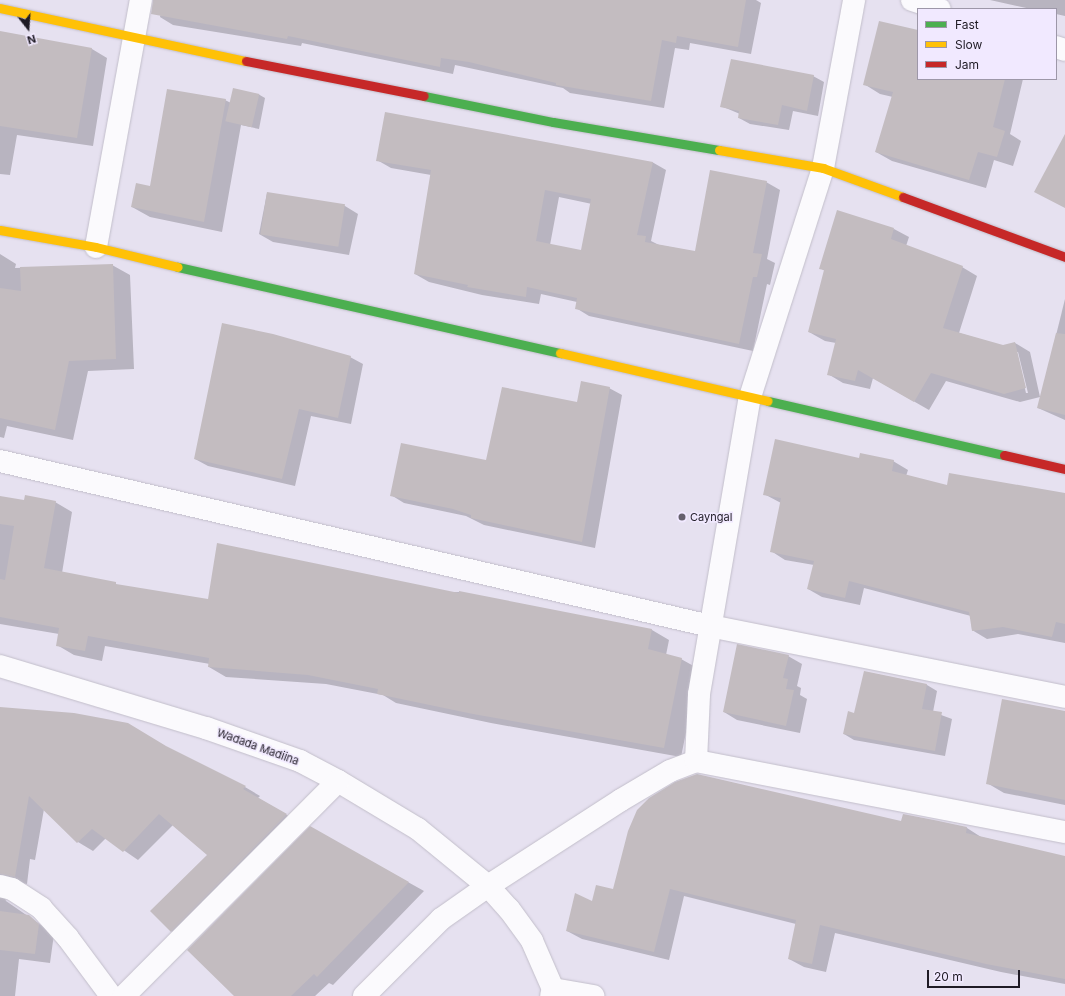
<!DOCTYPE html>
<html>
<head>
<meta charset="utf-8">
<style>
	body { margin:0 }
	#map { position:relative; width:1065px; height:996px; overflow:hidden; background:#e6e1f0; font-family:Inter,sans-serif }
	div>[style] { position:absolute }
	.shadow>* { inset:0; background:#0003 }
	.building>* { inset:0; background:#c3bcc0; transform-origin:0 0 }
	.roads { filter:drop-shadow(0 0 1px #c2beca) drop-shadow(0 0 1px #c2beca) }
	.street>* { height:22px; margin:-11px; padding:0 11px; transform-origin:11px; border-radius:11px; background:#fbfafd }
	.fast>* { height:9px; margin:-4.5px; padding:0 4.5px; transform-origin:4.5px; border-radius:4.5px; background:#4caf50 }
	.slow>* { height:9px; margin:-4.5px; padding:0 4.5px; transform-origin:4.5px; border-radius:4.5px; background:#ffc107 }
	.jam>* { height:9px; margin:-4.5px; padding:0 4.5px; transform-origin:4.5px; border-radius:4.5px; background:#c62828 }
	.dots>* { width:11px; height:11px; translate:-50% -50%; box-sizing:border-box; border:2px solid #f1e9ff; border-radius:50% }
	span { translate:-50% -50%; white-space:nowrap; text-align:center; line-height:1.15; -webkit-text-stroke:3px #f1e9ff; paint-order:stroke }
	.poi-label { font-size:11px; color:#1f1b25 }
	.left { translate:0 -50%; text-align:left }
	.street-label { font-size:11px; color:#1f1b25 }
	.legend { position:absolute; left:917px; top:8px; width:140px; height:72px; box-sizing:border-box; background:#f1e9ff; border:1px solid #9d97a8; margin:0; padding:5px 7px; list-style:none; font-size:12px; color:#1f1b25 }
	.legend li { display:flex; align-items:center; gap:8px; height:20px }
	.legend b { width:20px; border:1px solid #9d97a8 }
	.north { position:absolute; left:8px; top:8px; width:40px; height:40px; -webkit-text-stroke:3px #f1e9ff; paint-order:stroke; rotate:163deg; font-size:11px; font-weight:700; line-height:16px; text-align:center; color:#1f1b25 }
	.north::after { content:''; display:block; margin:auto; width:14px; height:18px; background:#1f1b25; clip-path:polygon(50% 0,100% 100%,50% 72%,0 100%) }
	.scale { position:absolute; left:927px; top:970px; width:93px; height:18px; box-sizing:border-box; border:2px solid #1f1b25; border-top:0; padding-left:5px; font-size:12px; line-height:14px; white-space:nowrap; color:#1f1b25; -webkit-text-stroke:3px #f1e9ff; paint-order:stroke }
</style>
</head>
<body>
<div id="map">
	<div class="shadow">
		<i style="clip-path:polygon(163px 0,756px 0,761px 3px,751px 54px,690px 43px,689px 50px,675px 48px,664px 108px,570px 93px,563px 88px,455px 65px,453px 74px,302px 43px,301px 46px,173px 25px,160px 17px)"></i>
		<i style="clip-path:polygon(990px 0,1065px 0,1065px 16px,1056px 14px,1056px 9px,1031px 9px)"></i>
		<i style="clip-path:polygon(918px 31px,918px 79px,1023px 79px,1010px 134px,1021px 141px,1013px 166px,994px 160px,986px 188px,892px 161px,876px 152px,893px 97px,880px 94px,864px 84px)"></i>
		<i style="clip-path:polygon(0 32px,92px 49px,107px 58px,93px 146px,17px 135px,10px 175px,0 174px)"></i>
		<i style="clip-path:polygon(813px 76px,824px 82px,818px 116px,793px 111px,789px 130px,750px 124px,739px 118px,740px 114px,721px 106px)"></i>
		<i style="clip-path:polygon(258px 94px,265px 98px,259px 129px,241px 125px,222px 232px,150px 217px,132px 207px,225px 100px,231px 103px)"></i>
		<i style="clip-path:polygon(evenodd,377px 160px,652px 162px,666px 170px,651px 241px,659px 245px,696px 252px,766px 182px,780px 190px,767px 259px,775px 263px,770px 285px,767px 284px,753px 351px,589px 316px,576px 308px,577px 302px,541px 294px,539px 304px,482px 295px,429px 282px,415px 274px,431px 175px,391px 168px,377px 160px,559px 197px,592px 204px,582px 251px,550px 245px,559px 197px)"></i>
		<i style="clip-path:polygon(267px 193px,345px 206px,358px 214px,349px 255px,273px 242px,259px 234px)"></i>
		<i style="clip-path:polygon(evenodd,894px 229px,909px 237px,906px 246px,962px 267px,977px 276px,959px 333px,1003px 346px,1015px 343px,1030px 352px,1040px 397px,1020px 402px,946px 381px,929px 410px,873px 378px,870px 389px,843px 383px,828px 374px,836px 343px,825px 341px,809px 332px,825px 271px,820px 268px,894px 229px,1016px 352px,1018px 352px,1028px 393px,1026px 393px,1016px 352px)"></i>
		<i style="clip-path:polygon(0 254px,16px 264px,15px 268px,112px 265px,130px 275px,134px 369px,88px 371px,73px 440px,7px 426px,4px 438px,0 437px)"></i>
		<i style="clip-path:polygon(1065px 299px,1065px 420px,1038px 408px)"></i>
		<i style="clip-path:polygon(350px 357px,363px 364px,351px 424px,311px 416px,295px 486px,208px 466px,195px 459px)"></i>
		<i style="clip-path:polygon(609px 388px,622px 395px,595px 548px,484px 525px,466px 516px,404px 503px,391px 495px,487px 461px,577px 403px)"></i>
		<i style="clip-path:polygon(860px 459px,893px 461px,908px 470px,906px 476px,948px 486px,1065px 494px,1065px 643px,1018px 634px,987px 639px,972px 630px,971px 616px,864px 588px,860px 605px,822px 597px,808px 589px,814px 565px,785px 560px,771px 551px,781px 503px,764px 494px)"></i>
		<i style="clip-path:polygon(0 497px,24px 502px,55px 502px,72px 512px,62px 573px,121px 586px,209px 600px,460px 592px,652px 630px,669px 640px,666px 655px,681px 659px,699px 669px,681px 757px,491px 723px,396px 703px,383px 695px,326px 684px,226px 677px,209px 667px,210px 664px,105px 646px,102px 661px,74px 655px,57px 645px,59px 634px,0 624px)"></i>
		<i style="clip-path:polygon(788px 656px,802px 664px,797px 686px,801px 688px,800px 695px,807px 699px,800px 733px,737px 720px,724px 712px)"></i>
		<i style="clip-path:polygon(865px 672px,927px 685px,937px 691px,933px 712px,952px 719px,945px 756px,854px 740px,844px 734px,855px 714px)"></i>
		<i style="clip-path:polygon(0 708px,170px 749px,245px 787px,260px 796px,258px 798px,302px 824px,186px 940px,171px 931px,208px 855px,173px 825px,138px 860px,106px 838px,93px 851px,78px 842px,44px 809px,35px 860px,30px 859px,27px 884px,12px 882px,3px 892px,6px 901px,54px 934px,50px 963px,19px 959px,15px 996px,0 996px)"></i>
		<i style="clip-path:polygon(1061px 711px,1065px 711px,1065px 805px,1004px 793px,987px 783px)"></i>
		<i style="clip-path:polygon(902px 822px,967px 828px,981px 837px,1065px 857px,1065px 984px,1001px 972px,835px 933px,826px 972px,804px 967px,789px 959px,796px 924px,684px 896px,669px 960px,582px 939px,567px 931px,592px 903px,614px 891px)"></i>
		<i style="clip-path:polygon(311px 828px,424px 891px,333px 985px,329px 983px,315px 996px,235px 996px)"></i>
	</div>
	<div class="building">
		<i style="clip-path:polygon(153px 0,746px 0,738px 47px,677px 36px,676px 43px,662px 40px,651px 101px,556px 85px,556px 83px,469px 62px,441px 58px,440px 67px,288px 36px,287px 39px,151px 14px)"></i>
		<i style="clip-path:polygon(879px 21px,918px 30px,918px 79px,1005px 79px,993px 127px,1005px 131px,997px 157px,978px 152px,969px 180px,875px 152px,893px 92px,863px 85px)"></i>
		<i style="clip-path:polygon(0 31px,92px 48px,77px 138px,0 126px)"></i>
		<i style="clip-path:polygon(731px 59px,814px 75px,807px 111px,782px 105px,778px 125px,738px 118px,739px 111px,720px 107px)"></i>
		<i style="left:233px;top:88px;width:27px;height:34px;rotate:13deg"></i>
		<i style="clip-path:polygon(167px 89px,226px 99px,204px 222px,131px 207px,136px 183px,150px 186px)"></i>
		<i style="clip-path:polygon(evenodd,385px 112px,653px 162px,637px 235px,646px 236px,645px 242px,695px 251px,710px 170px,767px 181px,753px 253px,762px 254px,757px 277px,753px 277px,739px 344px,575px 309px,577px 298px,527px 287px,526px 297px,467px 287px,468px 285px,414px 274px,431px 170px,376px 161px,385px 112px,545px 190px,591px 199px,581px 250px,536px 241px,545px 190px)"></i>
		<i style="clip-path:polygon(1065px 134px,1065px 208px,1034px 192px)"></i>
		<i style="left:267px;top:192px;width:79px;height:43px;rotate:9deg"></i>
		<i style="clip-path:polygon(837px 210px,894px 228px,891px 239px,963px 266px,943px 328px,1003px 345px,1015px 342px,1026px 388px,1004px 394px,931px 373px,914px 402px,858px 370px,855px 381px,827px 375px,836px 339px,808px 332px,824px 270px,819px 269px)"></i>
		<i style="clip-path:polygon(113px 264px,116px 359px,69px 361px,55px 430px,0 418px,0 288px,21px 291px,20px 267px)"></i>
		<i style="clip-path:polygon(222px 323px,273px 334px,351px 356px,338px 418px,299px 409px,282px 479px,194px 459px)"></i>
		<i style="clip-path:polygon(1056px 333px,1065px 334px,1065px 415px,1037px 408px)"></i>
		<i style="clip-path:polygon(581px 381px,610px 387px,582px 542px,471px 518px,471px 515px,453px 509px,390px 496px,401px 443px,486px 460px,502px 387px,577px 402px)"></i>
		<i style="clip-path:polygon(775px 439px,859px 458px,860px 453px,894px 460px,892px 471px,947px 485px,949px 473px,1065px 493px,1065px 624px,1056px 622px,1052px 637px,1003px 627px,972px 631px,969px 612px,849px 581px,845px 598px,807px 589px,814px 561px,770px 552px,781px 498px,763px 495px)"></i>
		<i style="clip-path:polygon(25px 495px,56px 501px,44px 568px,116px 582px,116px 584px,208px 599px,217px 543px,459px 593px,459px 591px,652px 629px,648px 649px,682px 658px,664px 748px,473px 714px,377px 694px,378px 689px,308px 675px,208px 667px,209px 658px,88px 636px,85px 651px,56px 646px,59px 628px,0 617px,0 579px,5px 580px,14px 526px,0 524px,0 496px,24px 500px)"></i>
		<i style="clip-path:polygon(737px 644px,789px 655px,783px 678px,788px 679px,786px 689px,794px 690px,786px 726px,723px 712px)"></i>
		<i style="clip-path:polygon(864px 671px,927px 684px,922px 709px,942px 712px,935px 751px,843px 734px,848px 711px,854px 713px)"></i>
		<i style="clip-path:polygon(1002px 699px,1065px 711px,1065px 800px,986px 784px)"></i>
		<i style="clip-path:polygon(0 707px,74px 713px,128px 723px,166px 746px,246px 786px,243px 789px,287px 814px,171px 932px,150px 911px,207px 855px,159px 814px,123px 852px,92px 829px,77px 843px,29px 796px,15px 877px,0 874px)"></i>
		<i style="clip-path:polygon(697px 774px,901px 821px,903px 814px,934px 820px,967px 827px,966px 833px,1065px 856px,1065px 979px,986px 964px,820px 925px,812px 964px,788px 959px,796px 920px,670px 889px,654px 952px,566px 931px,575px 893px,592px 901px,596px 885px,613px 889px,628px 831px,637px 810px,649px 798px,675px 782px)"></i>
		<i style="clip-path:polygon(310px 826px,409px 882px,317px 977px,314px 974px,291px 996px,234px 996px,187px 950px)"></i>
		<i style="clip-path:polygon(0 911px,29px 915px,39px 924px,35px 954px,0 950px)"></i>
	</div>
	<div class="roads">
		<div class="street">
			<i style="left:912px;top:0;width:29px;rotate:18deg"></i>
			<i style="left:1056px;top:47px;width:9px;rotate:18deg"></i>
			<i style="left:96px;top:247px;width:251px;rotate:-79.7deg"></i>
			<i style="left:0;top:461px;width:729px;rotate:13.08deg"></i>
			<i style="left:710px;top:626px;width:362px;rotate:11.3deg"></i>
			<i style="left:0;top:666px;width:215px;rotate:16.8deg"></i>
			<i style="left:206px;top:728px;width:100px;rotate:19.3deg"></i>
			<i style="left:300px;top:761px;width:43px;rotate:27.8deg"></i>
			<i style="left:338px;top:781px;width:93px;rotate:31deg"></i>
			<i style="left:418px;top:829px;width:90px;rotate:39.2deg"></i>
			<i style="left:488px;top:886px;width:31px;rotate:48deg"></i>
			<i style="left:509px;top:909px;width:39px;rotate:54deg"></i>
			<i style="left:532px;top:941px;width:52px;rotate:66.4deg"></i>
			<i style="left:553px;top:989px;width:7px;rotate:106deg"></i>
			<i style="left:696px;top:761px;width:67px;rotate:-87.4deg"></i>
			<i style="left:699px;top:694px;width:301px;rotate:-80.3deg"></i>
			<i style="left:750px;top:397px;width:240px;rotate:-72.3deg"></i>
			<i style="left:823px;top:168px;width:171px;rotate:-79.5deg"></i>
			<i style="left:0;top:886px;width:12px;rotate:14deg"></i>
			<i style="left:12px;top:889px;width:35px;rotate:33deg"></i>
			<i style="left:41px;top:908px;width:40px;rotate:48deg"></i>
			<i style="left:68px;top:938px;width:72px;rotate:53.4deg"></i>
			<i style="left:553px;top:989px;width:41px;rotate:9.9deg"></i>
			<i style="left:124px;top:996px;width:303px;rotate:-45.1deg"></i>
			<i style="left:364px;top:996px;width:109px;rotate:-45deg"></i>
			<i style="left:441px;top:919px;width:57px;rotate:-35.1deg"></i>
			<i style="left:488px;top:886px;width:158px;rotate:-32.9deg"></i>
			<i style="left:621px;top:800px;width:57px;rotate:-30.6deg"></i>
			<i style="left:670px;top:771px;width:28px;rotate:-21deg"></i>
			<i style="left:696px;top:761px;width:376px;rotate:10.9deg"></i>
		</div>
		<div class="fast">
			<i style="left:424px;top:96px;width:132px;rotate:11.4deg"></i>
			<i style="left:553px;top:122px;width:168px;rotate:9.6deg"></i>
			<i style="left:178px;top:267px;width:392px;rotate:12.7deg"></i>
			<i style="left:768px;top:401px;width:242px;rotate:12.9deg"></i>
		</div>
		<div class="slow">
			<i style="left:0;top:8px;width:252px;rotate:12.2deg"></i>
			<i style="left:719px;top:150px;width:106px;rotate:9.8deg"></i>
			<i style="left:823px;top:168px;width:85px;rotate:19.9deg"></i>
			<i style="left:0;top:230px;width:97px;rotate:10deg"></i>
			<i style="left:96px;top:247px;width:84px;rotate:13.7deg"></i>
			<i style="left:560px;top:353px;width:213px;rotate:13deg"></i>
		</div>
		<div class="jam">
			<i style="left:246px;top:61px;width:181px;rotate:11.1deg"></i>
			<i style="left:903px;top:197px;width:173px;rotate:20.3deg"></i>
			<i style="left:1004px;top:455px;width:63px;rotate:12.9deg"></i>
		</div>
	</div>
	<div class="dots">
		<i style="left:682px;top:517px;background:#65606c"></i>
	</div>
	<div class="poi-label">
		<span class="left" style="left:690px;top:517px">Cayngal</span>
	</div>
	<div class="street-label">
		<span style="left:258px;top:747px;rotate:20deg">Wadada Madiina</span>
	</div>
	<ul class="legend">
	<li><b style="height:5px;background:#4caf50"></b>Fast</li>
	<li><b style="height:5px;background:#ffc107"></b>Slow</li>
	<li><b style="height:5px;background:#c62828"></b>Jam</li>
	</ul>
	<div class="north">N</div>
	<div class="scale">20 m</div>
</div>
</body>
</html>
